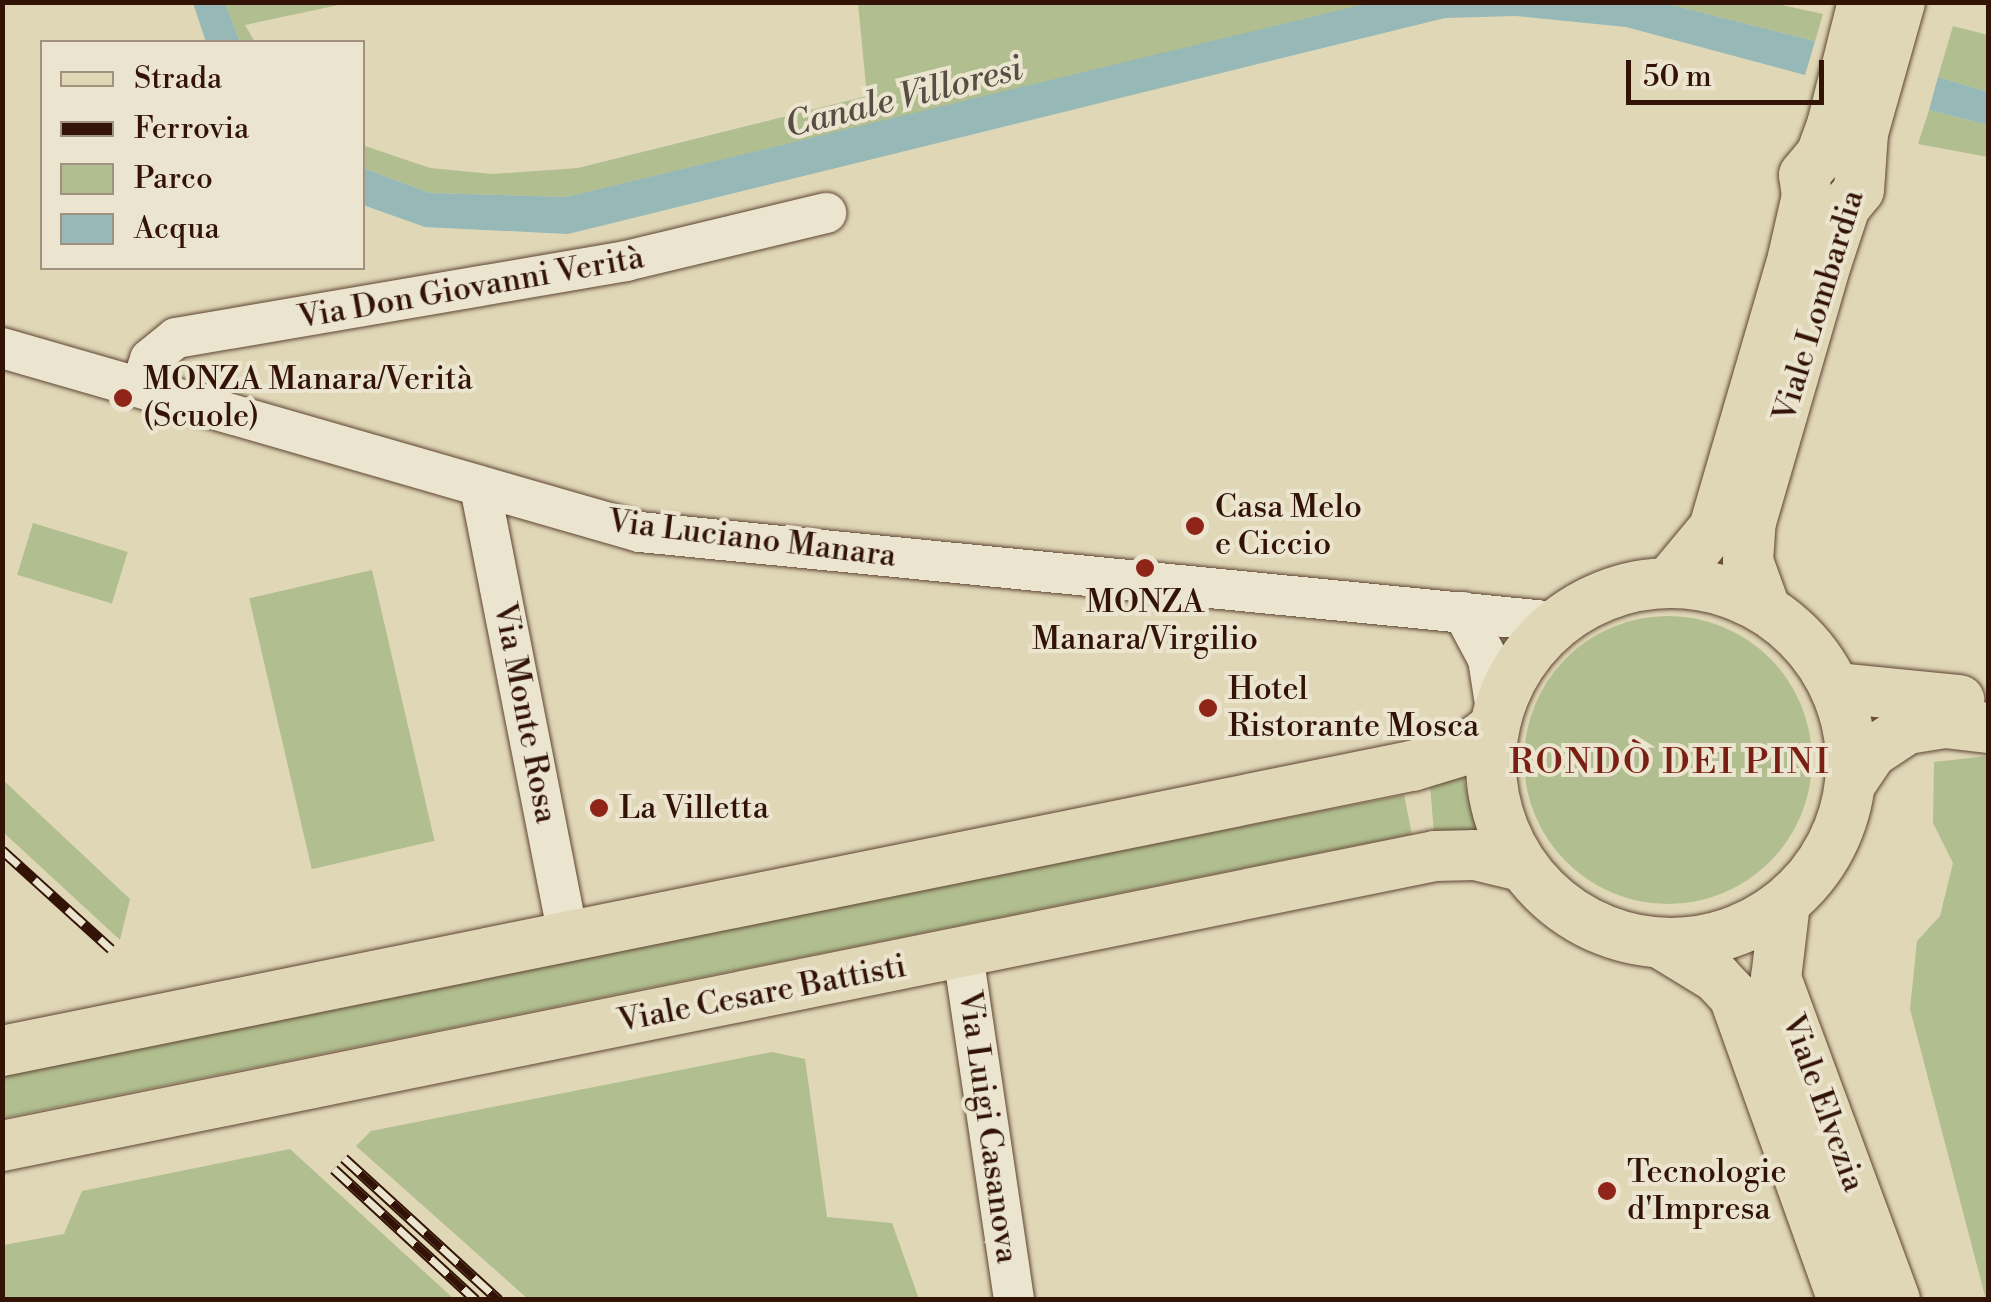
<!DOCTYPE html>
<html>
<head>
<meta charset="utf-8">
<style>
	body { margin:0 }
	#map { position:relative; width:1991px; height:1302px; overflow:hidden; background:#e0d7b7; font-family:"Libre Bodoni",serif }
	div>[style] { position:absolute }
	.green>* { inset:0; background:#b1be8f; transform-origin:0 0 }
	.round { border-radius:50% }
	.water>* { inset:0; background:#96b8b6 }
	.roads { filter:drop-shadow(0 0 2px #5e4432) drop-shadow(0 0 2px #5e4432) }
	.minor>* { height:40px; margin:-20px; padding:0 20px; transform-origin:20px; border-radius:20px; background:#ebe5d0 }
	.major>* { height:50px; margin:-25px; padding:0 25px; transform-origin:25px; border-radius:25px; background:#e0d7b7 }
	.major>.ring { margin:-25px; padding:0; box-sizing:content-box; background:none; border:50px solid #e0d7b7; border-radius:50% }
	.rail>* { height:11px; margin-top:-5.5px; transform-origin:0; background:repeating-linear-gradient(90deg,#ebe5d0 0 22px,#331306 0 44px); box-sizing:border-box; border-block:2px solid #331306 }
	.dots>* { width:28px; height:28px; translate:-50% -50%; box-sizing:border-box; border:5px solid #ebe5d0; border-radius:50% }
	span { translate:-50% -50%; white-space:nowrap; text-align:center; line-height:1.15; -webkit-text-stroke:8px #ebe5d0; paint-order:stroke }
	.street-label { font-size:32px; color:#331306 }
	.poi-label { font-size:32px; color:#331306 }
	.left { translate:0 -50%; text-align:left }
	.water-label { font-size:35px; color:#564d44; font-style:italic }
	.neighbourhood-label { font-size:35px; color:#7a1f14; letter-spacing:2.5px }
	.frame { position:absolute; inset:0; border:5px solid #331306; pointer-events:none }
	.legend { position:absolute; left:40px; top:40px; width:325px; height:230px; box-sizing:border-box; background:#ebe5d0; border:2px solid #a1917f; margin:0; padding:12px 18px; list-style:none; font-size:30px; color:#331306 }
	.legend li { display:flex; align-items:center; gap:20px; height:50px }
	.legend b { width:50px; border:2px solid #a1917f }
	.scale { position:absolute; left:1626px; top:60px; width:198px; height:45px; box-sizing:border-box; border:5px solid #331306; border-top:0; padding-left:12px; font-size:30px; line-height:35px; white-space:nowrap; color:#331306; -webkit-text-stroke:8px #ebe5d0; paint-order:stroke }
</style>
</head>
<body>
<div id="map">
	<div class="green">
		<i style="clip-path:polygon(225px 3px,348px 3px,245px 25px,255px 42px,240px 42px)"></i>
		<i style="clip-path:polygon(858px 3px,1373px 3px,566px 197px,430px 193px,363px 168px,362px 145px,430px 168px,492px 174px,578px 168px,867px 96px)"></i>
		<i style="clip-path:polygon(1664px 3px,1772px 3px,1823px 14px,1815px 41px)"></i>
		<i style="clip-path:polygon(1953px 26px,1988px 35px,1988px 92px,1938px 77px)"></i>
		<i style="clip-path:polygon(1929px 110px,1988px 125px,1988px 157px,1918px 144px)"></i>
		<i style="left:33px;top:523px;width:99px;height:54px;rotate:17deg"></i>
		<i style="left:372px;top:570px;width:278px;height:126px;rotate:77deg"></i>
		<i class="round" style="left:1524px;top:616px;width:288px;height:288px"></i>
		<i style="clip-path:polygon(1988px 756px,1988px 1299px,1986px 1300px,1910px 1009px,1917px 941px,1940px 916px,1953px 863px,1933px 823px,1934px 762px)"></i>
		<i style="clip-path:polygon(1461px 769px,1478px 835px,1434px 834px,1430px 784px)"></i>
		<i style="clip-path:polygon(2px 779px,130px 899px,120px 940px,3px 832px)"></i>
		<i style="clip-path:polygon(1404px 795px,1412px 834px,3px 1118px,3px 1068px)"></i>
		<i style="clip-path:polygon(772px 1052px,805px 1059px,827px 1217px,892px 1223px,919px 1299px,528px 1299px,356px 1146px,371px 1131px)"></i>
		<i style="clip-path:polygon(290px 1149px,454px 1299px,3px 1299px,3px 1245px,64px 1234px,82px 1191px)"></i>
	</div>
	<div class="water">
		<i style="clip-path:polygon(1373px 2px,1664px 3px,1815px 41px,1805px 75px,1626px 27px,1516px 16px,1445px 18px,568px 234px,425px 227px,363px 205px,363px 168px,430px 193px,566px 197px)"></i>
		<i style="clip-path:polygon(193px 3px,225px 3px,240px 42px,206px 42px)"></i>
		<i style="clip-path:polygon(1938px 77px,1988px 92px,1988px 125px,1929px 110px)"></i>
	</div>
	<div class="roads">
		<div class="minor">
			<i style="left:2px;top:348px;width:664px;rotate:16.09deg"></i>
			<i style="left:640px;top:532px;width:920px;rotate:5.61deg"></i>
			<i style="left:141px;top:387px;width:29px;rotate:-72deg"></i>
			<i style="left:150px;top:359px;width:33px;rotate:-39deg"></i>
			<i style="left:176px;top:338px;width:457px;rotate:-9.7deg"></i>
			<i style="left:626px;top:261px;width:206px;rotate:-13.5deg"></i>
			<i style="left:480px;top:487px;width:461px;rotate:78.9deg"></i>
			<i style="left:1463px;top:612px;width:53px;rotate:62deg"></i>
			<i style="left:1488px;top:659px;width:52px;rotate:81.1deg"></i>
			<i style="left:963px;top:954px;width:350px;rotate:81.6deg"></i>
		</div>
		<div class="major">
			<i style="left:1670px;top:581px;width:69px;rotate:-50.3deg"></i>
			<i style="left:1714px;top:528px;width:282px;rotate:-73.7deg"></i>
			<i style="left:1793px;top:257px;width:63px;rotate:-77.1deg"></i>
			<i style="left:1807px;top:196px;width:21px;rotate:-98deg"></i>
			<i style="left:1804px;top:175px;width:26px;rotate:-50deg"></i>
			<i style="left:1821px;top:155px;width:32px;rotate:-70deg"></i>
			<i style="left:1832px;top:125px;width:127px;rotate:-75.9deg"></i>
			<i class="ring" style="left:1491px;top:583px;width:310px;height:310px"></i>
			<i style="left:1765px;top:608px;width:50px;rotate:-109.9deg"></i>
			<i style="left:1748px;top:561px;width:39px;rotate:-86deg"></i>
			<i style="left:1751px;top:522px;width:269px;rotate:-73.8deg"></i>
			<i style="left:1826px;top:264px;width:60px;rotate:-71.6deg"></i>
			<i style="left:1845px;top:207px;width:22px;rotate:-51deg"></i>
			<i style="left:1859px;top:190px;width:57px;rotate:-86deg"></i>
			<i style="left:1863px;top:133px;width:136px;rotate:-74.2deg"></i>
			<i style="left:1836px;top:688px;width:124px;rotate:5.6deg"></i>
			<i style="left:1851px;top:783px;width:37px;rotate:-56deg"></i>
			<i style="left:1872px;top:752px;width:42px;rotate:-33.3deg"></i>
			<i style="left:1907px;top:729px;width:38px;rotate:-9deg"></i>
			<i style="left:1945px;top:723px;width:43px;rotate:6.6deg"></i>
			<i style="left:1785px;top:903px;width:76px;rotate:96.8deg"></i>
			<i style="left:1776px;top:978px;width:343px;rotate:69.7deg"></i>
			<i style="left:1660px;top:943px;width:66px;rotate:31.3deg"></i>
			<i style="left:1716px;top:977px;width:26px;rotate:47deg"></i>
			<i style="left:1734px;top:996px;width:323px;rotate:70.3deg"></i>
			<i style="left:2px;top:1051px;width:1439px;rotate:-11.43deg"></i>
			<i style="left:1412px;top:766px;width:55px;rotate:-16.8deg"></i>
			<i style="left:1465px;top:750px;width:34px;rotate:-38deg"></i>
			<i style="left:2px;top:1146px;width:1462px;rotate:-11.44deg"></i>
			<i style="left:1435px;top:856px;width:40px;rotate:-1.4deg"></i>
			<i style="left:1475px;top:855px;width:47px;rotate:13.4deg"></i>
		</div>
	</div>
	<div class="rail">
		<i style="left:2px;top:850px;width:147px;rotate:42.2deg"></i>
		<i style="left:344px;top:1158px;width:210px;rotate:42.5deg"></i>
		<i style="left:334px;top:1169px;width:193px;rotate:42.7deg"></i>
	</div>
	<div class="dots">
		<i style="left:123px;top:398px;background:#8f2418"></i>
		<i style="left:1195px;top:526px;background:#8f2418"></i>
		<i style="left:1145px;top:568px;background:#8f2418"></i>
		<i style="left:1208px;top:708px;background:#8f2418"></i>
		<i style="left:599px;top:808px;background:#8f2418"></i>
		<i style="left:1607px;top:1191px;background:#8f2418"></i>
	</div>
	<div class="street-label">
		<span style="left:471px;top:288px;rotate:-10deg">Via Don Giovanni Verità</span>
		<span style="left:1819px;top:306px;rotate:-73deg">Viale Lombardia</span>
		<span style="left:752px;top:539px;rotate:7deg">Via Luciano Manara</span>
		<span style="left:525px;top:713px;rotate:79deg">Via Monte Rosa</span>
		<span style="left:762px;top:994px;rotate:-11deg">Viale Cesare Battisti</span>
		<span style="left:1823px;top:1103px;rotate:70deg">Viale Elvezia</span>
		<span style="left:988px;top:1127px;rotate:82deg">Via Luigi Casanova</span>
	</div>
	<div class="poi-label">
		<span class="left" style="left:143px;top:398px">MONZA Manara/Verità<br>(Scuole)</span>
		<span class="left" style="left:1215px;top:526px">Casa Melo<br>e Ciccio</span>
		<span style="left:1145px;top:621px">MONZA<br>Manara/Virgilio</span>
		<span class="left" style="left:1228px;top:708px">Hotel<br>Ristorante Mosca</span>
		<span class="left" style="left:619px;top:808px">La Villetta</span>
		<span class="left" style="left:1627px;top:1191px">Tecnologie<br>d'Impresa</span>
	</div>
	<div class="water-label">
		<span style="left:904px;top:98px;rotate:-14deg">Canale Villoresi</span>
	</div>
	<div class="neighbourhood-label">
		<span style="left:1670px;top:763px">RONDÒ DEI PINI</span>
	</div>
	<div class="frame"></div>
	<ul class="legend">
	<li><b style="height:12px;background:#e0d7b7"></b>Strada</li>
	<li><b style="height:12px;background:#331306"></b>Ferrovia</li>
	<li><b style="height:28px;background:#b1be8f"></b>Parco</li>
	<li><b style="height:28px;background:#96b8b6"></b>Acqua</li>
	</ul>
	<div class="scale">50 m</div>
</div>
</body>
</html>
